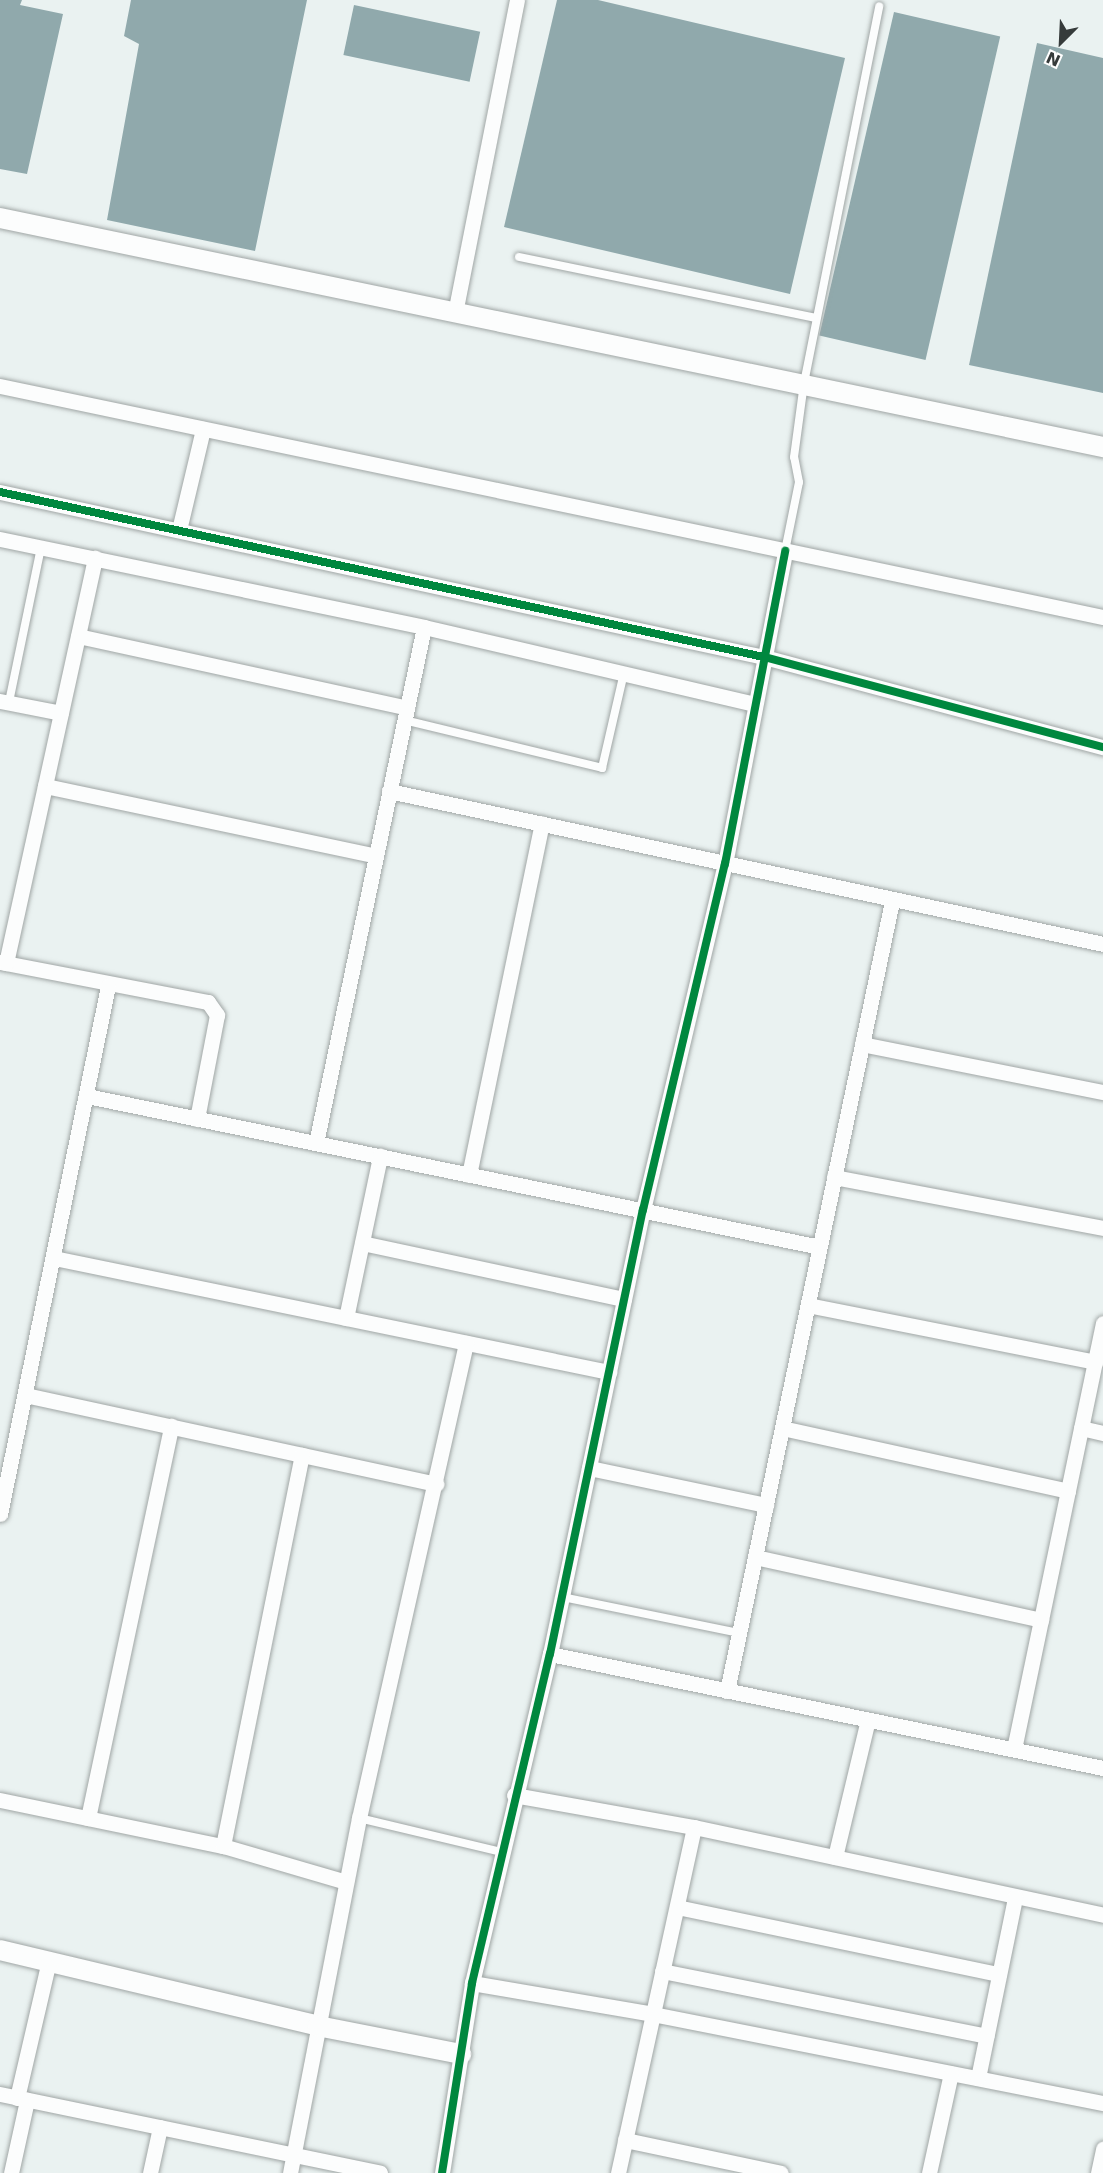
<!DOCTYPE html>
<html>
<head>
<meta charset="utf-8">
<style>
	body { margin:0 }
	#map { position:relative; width:1103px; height:2173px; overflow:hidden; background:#eaf2f1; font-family:"DejaVu Sans",sans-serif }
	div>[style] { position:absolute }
	.building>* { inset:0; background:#90a9ac; transform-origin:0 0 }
	.roads { filter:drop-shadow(0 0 2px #a0a6a5) drop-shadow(0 0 2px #a0a6a5) }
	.service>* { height:8px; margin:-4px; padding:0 4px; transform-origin:4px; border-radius:4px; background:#fcfdfd }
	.minor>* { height:15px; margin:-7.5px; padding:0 7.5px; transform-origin:7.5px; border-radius:7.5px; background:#fcfdfd }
	.tertiary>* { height:20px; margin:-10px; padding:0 10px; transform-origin:10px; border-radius:10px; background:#fcfdfd }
	.cycleway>* { height:8px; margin:-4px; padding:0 4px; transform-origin:4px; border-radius:4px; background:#00873e }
	span { translate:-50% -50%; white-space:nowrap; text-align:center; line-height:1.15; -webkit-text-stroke:6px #fff; paint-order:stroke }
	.north { position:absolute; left:1031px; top:12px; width:60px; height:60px; -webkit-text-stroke:4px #fff; paint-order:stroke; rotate:204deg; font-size:16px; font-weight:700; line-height:24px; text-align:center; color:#363b3b }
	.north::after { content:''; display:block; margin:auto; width:21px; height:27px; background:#363b3b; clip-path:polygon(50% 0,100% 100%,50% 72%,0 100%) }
</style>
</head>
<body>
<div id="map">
	<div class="building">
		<i style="clip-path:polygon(0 0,22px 0,20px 5px,63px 14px,27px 174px,0 169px)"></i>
		<i style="clip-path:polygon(131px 0,307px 0,255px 251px,107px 220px,139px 44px,124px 36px)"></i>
		<i style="clip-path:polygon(557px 0,598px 0,845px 58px,790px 294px,504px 227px)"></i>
		<i style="left:354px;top:5px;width:129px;height:51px;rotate:12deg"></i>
		<i style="left:894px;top:12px;width:109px;height:332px;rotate:13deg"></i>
		<i style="clip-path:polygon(1037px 43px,1103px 58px,1103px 393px,969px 365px)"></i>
	</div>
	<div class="roads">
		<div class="service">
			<i style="left:519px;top:257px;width:303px;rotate:11.6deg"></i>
			<i style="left:785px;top:551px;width:70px;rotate:-78.5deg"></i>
			<i style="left:799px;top:482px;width:25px;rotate:-101deg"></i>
			<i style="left:794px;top:457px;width:75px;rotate:-82.3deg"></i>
			<i style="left:804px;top:383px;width:384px;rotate:-78.7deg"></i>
			<i style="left:9px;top:702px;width:158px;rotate:-78.3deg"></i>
			<i style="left:404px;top:720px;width:204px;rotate:13.6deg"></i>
			<i style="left:602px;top:768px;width:98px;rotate:-77deg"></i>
			<i style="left:562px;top:1597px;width:181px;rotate:11.5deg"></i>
			<i style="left:359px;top:1818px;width:147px;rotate:13.4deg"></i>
		</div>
		<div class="minor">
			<i style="left:455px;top:313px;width:319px;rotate:-78.8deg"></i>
			<i style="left:0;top:386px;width:1127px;rotate:11.83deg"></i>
			<i style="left:0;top:492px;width:782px;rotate:12.19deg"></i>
			<i style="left:764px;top:657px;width:351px;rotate:14.9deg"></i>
			<i style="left:179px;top:530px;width:104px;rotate:-76.6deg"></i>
			<i style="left:0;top:539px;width:433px;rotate:11.7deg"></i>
			<i style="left:424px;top:627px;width:339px;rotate:13.1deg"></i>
			<i style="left:78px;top:636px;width:337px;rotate:12.3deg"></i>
			<i style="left:0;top:701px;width:62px;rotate:11.1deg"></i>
			<i style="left:45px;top:786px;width:338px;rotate:11.9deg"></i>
			<i style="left:389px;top:791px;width:730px;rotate:12.09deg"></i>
			<i style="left:0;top:962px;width:212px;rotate:10.9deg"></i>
			<i style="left:208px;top:1002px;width:16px;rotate:55deg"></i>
			<i style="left:217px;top:1015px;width:106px;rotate:100.9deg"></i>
			<i style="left:6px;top:963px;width:415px;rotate:-77.6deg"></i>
			<i style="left:862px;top:1044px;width:246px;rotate:11.3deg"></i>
			<i style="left:87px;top:1096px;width:748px;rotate:11.64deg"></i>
			<i style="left:316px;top:1143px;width:527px;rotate:-78.18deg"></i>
			<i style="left:469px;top:1175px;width:359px;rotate:-78.3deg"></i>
			<i style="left:834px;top:1177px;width:274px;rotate:10.7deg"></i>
			<i style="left:362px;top:1243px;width:268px;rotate:12.1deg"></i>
			<i style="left:54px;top:1258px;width:567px;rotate:11.61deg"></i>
			<i style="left:808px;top:1305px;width:293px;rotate:11.2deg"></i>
			<i style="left:346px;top:1318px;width:166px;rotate:-78.1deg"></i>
			<i style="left:25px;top:1395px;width:421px;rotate:12.2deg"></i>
			<i style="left:782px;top:1428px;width:293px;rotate:12.4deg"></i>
			<i style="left:1081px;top:1428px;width:23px;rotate:13deg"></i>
			<i style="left:589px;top:1468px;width:181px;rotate:11.8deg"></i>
			<i style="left:0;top:1514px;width:539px;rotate:-78.44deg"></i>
			<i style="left:755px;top:1557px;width:293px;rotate:12.4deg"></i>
			<i style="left:550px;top:1654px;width:565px;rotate:11.65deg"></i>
			<i style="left:727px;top:1691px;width:807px;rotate:-78.2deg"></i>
			<i style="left:1014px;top:1749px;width:435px;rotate:-78.2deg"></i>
			<i style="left:514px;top:1795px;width:183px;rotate:10.1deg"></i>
			<i style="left:694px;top:1827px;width:418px;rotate:12.1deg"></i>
			<i style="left:0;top:1800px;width:228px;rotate:11.7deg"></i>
			<i style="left:223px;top:1846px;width:128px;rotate:16.3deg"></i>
			<i style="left:88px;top:1818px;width:401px;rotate:-78deg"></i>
			<i style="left:223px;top:1846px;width:399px;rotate:-78.6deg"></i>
			<i style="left:835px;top:1857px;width:141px;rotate:-76.5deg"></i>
			<i style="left:677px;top:1907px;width:329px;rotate:11.8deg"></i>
			<i style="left:662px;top:1971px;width:331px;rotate:11.3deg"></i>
			<i style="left:472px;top:1983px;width:184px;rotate:9.7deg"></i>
			<i style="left:653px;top:2014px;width:459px;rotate:11.2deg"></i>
			<i style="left:978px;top:2078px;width:185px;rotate:-78.4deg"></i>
			<i style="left:0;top:2094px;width:388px;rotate:11.7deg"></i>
			<i style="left:17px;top:2098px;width:142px;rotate:-76.9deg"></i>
			<i style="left:625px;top:2140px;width:159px;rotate:11.9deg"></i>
			<i style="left:11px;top:2173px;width:75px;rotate:-77.6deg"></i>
			<i style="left:150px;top:2173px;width:47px;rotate:-77.7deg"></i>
			<i style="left:290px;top:2173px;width:362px;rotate:-79deg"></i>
			<i style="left:359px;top:1818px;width:487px;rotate:-77.3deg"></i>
			<i style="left:442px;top:2173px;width:192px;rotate:-81deg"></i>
			<i style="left:472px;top:1983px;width:338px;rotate:-76.7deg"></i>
			<i style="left:550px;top:1654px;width:454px;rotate:-78.2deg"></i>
			<i style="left:643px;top:1210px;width:356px;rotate:-76.7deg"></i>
			<i style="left:725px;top:864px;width:319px;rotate:-79.1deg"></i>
			<i style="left:618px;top:2173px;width:354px;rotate:-77.6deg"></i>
			<i style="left:929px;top:2173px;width:102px;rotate:-77.6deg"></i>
			<i style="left:1098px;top:2173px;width:25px;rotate:-78deg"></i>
		</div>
		<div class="tertiary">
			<i style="left:0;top:218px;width:1127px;rotate:11.73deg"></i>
			<i style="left:0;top:1950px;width:327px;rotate:13.4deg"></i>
			<i style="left:318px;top:2026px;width:146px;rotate:11.1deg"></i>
		</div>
	</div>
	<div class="cycleway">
		<i style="left:0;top:492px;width:782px;rotate:12.19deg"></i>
		<i style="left:764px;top:657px;width:351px;rotate:14.9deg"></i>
		<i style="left:442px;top:2173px;width:192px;rotate:-81deg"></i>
		<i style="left:472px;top:1983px;width:338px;rotate:-76.7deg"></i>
		<i style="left:550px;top:1654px;width:454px;rotate:-78.2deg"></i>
		<i style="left:643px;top:1210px;width:356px;rotate:-76.7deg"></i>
		<i style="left:725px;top:864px;width:319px;rotate:-79.1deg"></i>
	</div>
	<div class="north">N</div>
</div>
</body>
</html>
